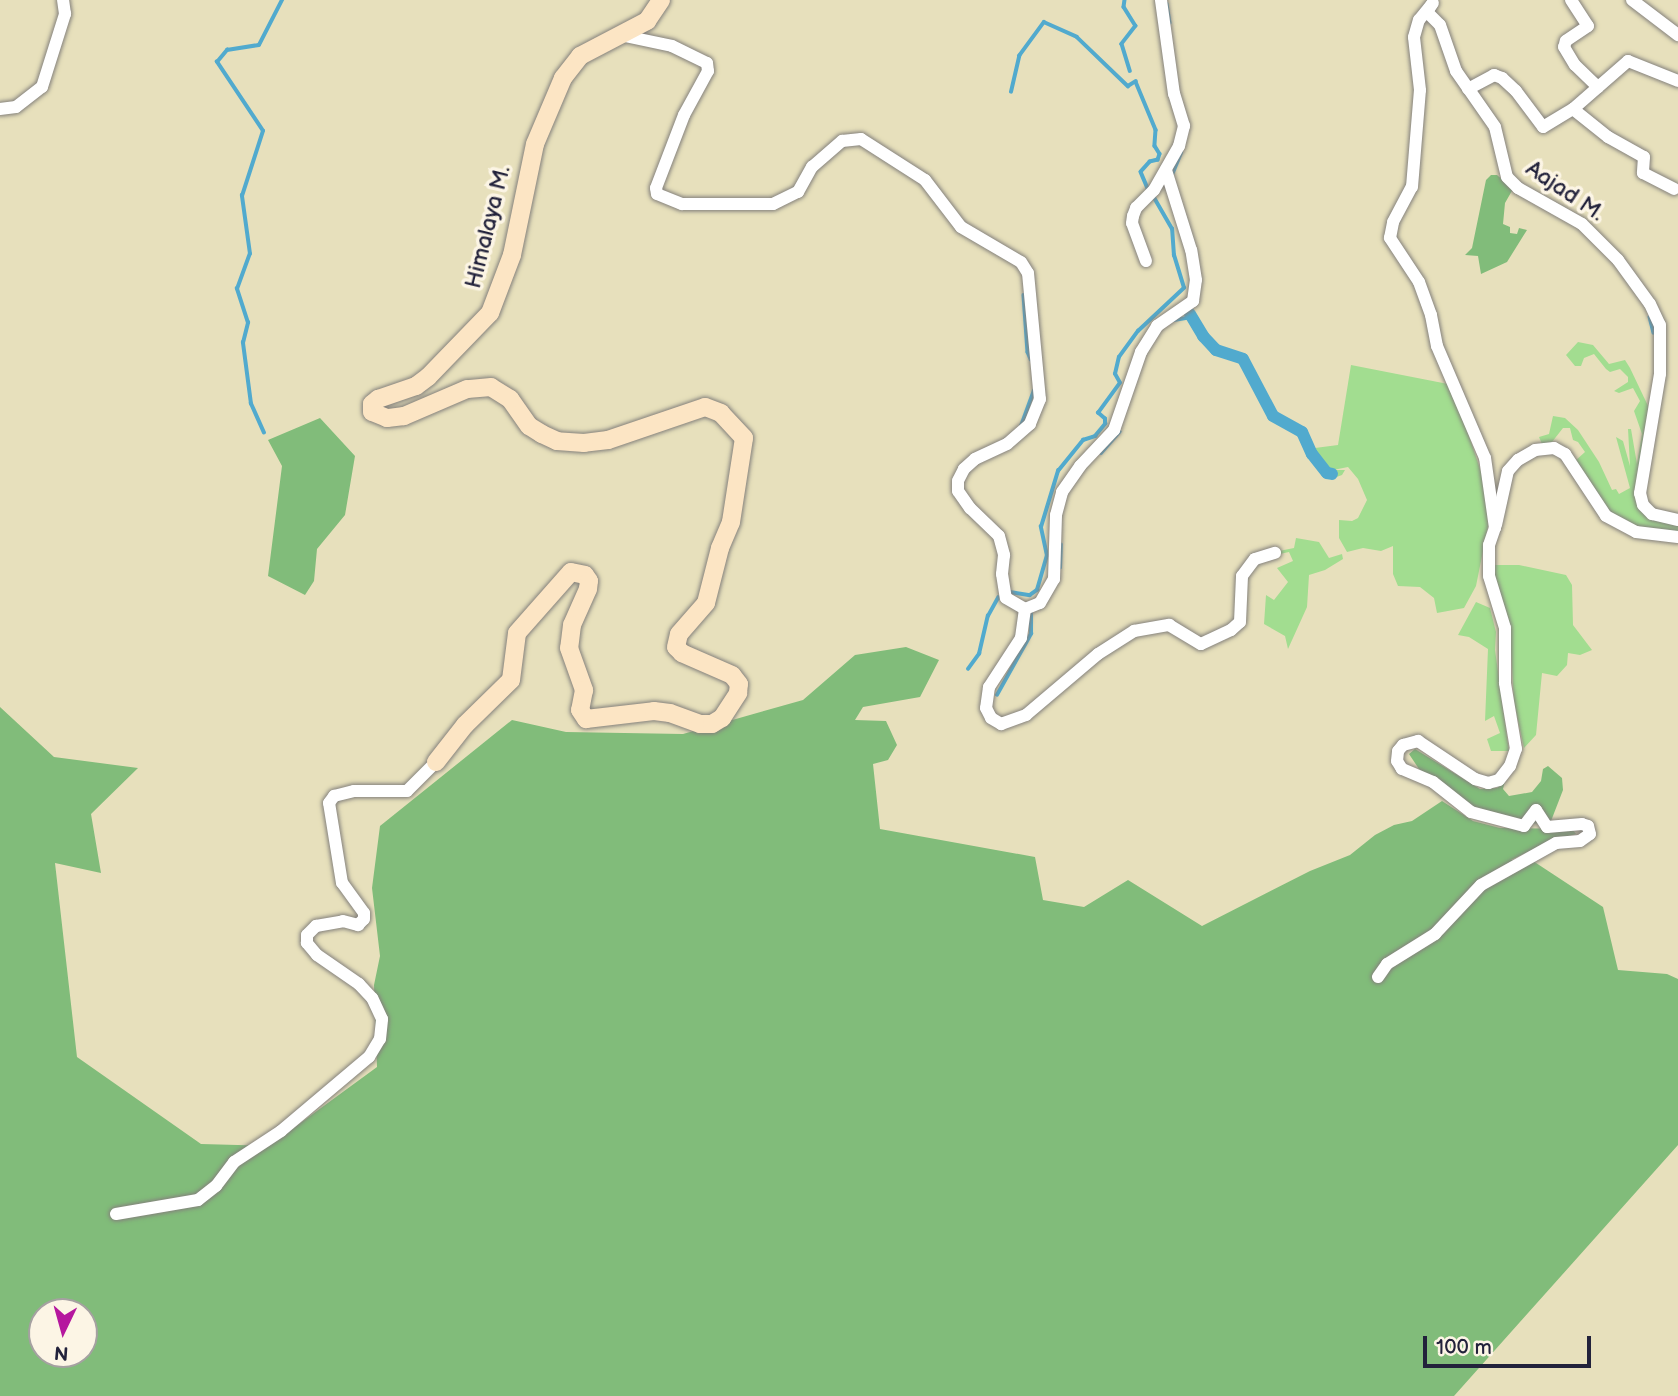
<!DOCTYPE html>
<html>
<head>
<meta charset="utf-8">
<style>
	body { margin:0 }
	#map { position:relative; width:1678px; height:1396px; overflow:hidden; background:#e7e0bc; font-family:"Balsamiq Sans",sans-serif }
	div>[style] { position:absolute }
	.green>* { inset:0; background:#a2dd90 }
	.forest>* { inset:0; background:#81bc7a }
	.stream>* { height:3.5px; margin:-1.75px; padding:0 1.75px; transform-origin:1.75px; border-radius:1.75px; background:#51aace }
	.canal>* { height:12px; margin:-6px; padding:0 6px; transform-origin:6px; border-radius:6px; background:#51aace }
	.roads { filter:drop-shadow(0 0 2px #84817c) drop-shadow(0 0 2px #84817c) }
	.street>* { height:12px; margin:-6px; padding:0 6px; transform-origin:6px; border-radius:6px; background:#fff }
	.secondary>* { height:18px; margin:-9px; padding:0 9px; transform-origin:9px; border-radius:9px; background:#fce5c4 }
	span { translate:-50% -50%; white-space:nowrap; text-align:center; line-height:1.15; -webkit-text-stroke:7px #fcf5e5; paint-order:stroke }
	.street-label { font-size:23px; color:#22223b }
	.north { position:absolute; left:28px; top:1298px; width:70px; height:70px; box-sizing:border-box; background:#fcf5e5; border:2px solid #a5a1a1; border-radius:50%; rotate:185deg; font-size:19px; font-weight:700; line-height:28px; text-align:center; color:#22223b }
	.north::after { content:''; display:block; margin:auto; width:24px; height:32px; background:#b5179e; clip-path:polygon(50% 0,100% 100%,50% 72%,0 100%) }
	.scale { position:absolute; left:1423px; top:1336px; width:168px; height:32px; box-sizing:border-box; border:4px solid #22223b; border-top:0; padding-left:9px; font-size:21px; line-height:24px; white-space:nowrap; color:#22223b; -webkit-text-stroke:5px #fcf5e5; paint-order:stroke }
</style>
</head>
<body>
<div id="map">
	<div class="green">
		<i style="clip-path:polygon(1578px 342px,1593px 345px,1609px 364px,1625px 360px,1630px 368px,1650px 410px,1640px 501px,1678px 524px,1678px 533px,1653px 533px,1606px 513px,1575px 461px,1585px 452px,1578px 442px,1573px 440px,1570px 428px,1563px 428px,1552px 442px,1542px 444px,1539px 437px,1549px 434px,1553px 416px,1565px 418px,1578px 430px,1599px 462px,1612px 490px,1616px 489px,1619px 494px,1630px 488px,1616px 437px,1623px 441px,1630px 466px,1628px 429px,1631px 429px,1637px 464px,1642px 434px,1634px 411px,1640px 401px,1633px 388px,1619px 393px,1614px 391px,1628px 382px,1628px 377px,1620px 369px,1610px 372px,1606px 369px,1594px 354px,1584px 358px,1581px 366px,1575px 366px,1566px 355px)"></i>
		<i style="clip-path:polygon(1351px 365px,1448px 384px,1463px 418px,1486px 487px,1488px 526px,1476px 586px,1464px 608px,1437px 613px,1434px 598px,1420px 587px,1398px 586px,1393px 574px,1393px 546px,1381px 551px,1363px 548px,1347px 552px,1339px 538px,1339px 520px,1352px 521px,1358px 518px,1367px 500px,1358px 479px,1348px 467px,1333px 470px,1345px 470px,1342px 475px,1331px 479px,1323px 476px,1306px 455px,1304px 441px,1283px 423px,1277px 424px,1273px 420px,1276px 415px,1281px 416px,1297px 424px,1315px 448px,1338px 445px)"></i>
		<i style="clip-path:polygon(1296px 538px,1319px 542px,1329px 558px,1342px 554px,1343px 559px,1325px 570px,1309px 575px,1307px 607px,1288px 649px,1285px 636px,1264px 624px,1266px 595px,1274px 600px,1288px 582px,1277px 568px,1293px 561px,1289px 552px,1275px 555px,1279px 551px,1294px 548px)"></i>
		<i style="clip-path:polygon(1494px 565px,1519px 565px,1566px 575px,1572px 585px,1573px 625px,1592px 650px,1580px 655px,1568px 653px,1567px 665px,1557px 676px,1542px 673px,1536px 735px,1524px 748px,1514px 702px,1510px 632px,1494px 575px)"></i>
		<i style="clip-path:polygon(1476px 602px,1490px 608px,1496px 632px,1495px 650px,1509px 751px,1491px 751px,1487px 739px,1500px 733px,1494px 716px,1485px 721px,1488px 649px,1469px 637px,1458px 635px)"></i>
	</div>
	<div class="forest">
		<i style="clip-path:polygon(1491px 175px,1497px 175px,1513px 189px,1505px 203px,1503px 224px,1510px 227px,1510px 233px,1517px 234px,1519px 228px,1527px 230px,1507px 262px,1481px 274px,1478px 256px,1465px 255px,1472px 248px,1486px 180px)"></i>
		<i style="clip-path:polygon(320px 418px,355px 456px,345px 515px,317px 549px,314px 581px,305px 595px,268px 576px,282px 466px,268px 440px)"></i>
		<i style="clip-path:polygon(evenodd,906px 647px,939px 660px,920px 697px,863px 707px,855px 720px,886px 721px,897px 745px,888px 760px,873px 764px,880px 829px,1035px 857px,1043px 900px,1084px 907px,1128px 880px,1202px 926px,1310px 871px,1350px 855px,1375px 835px,1394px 825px,1412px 821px,1442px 801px,1473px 821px,1500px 828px,1572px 829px,1576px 834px,1548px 842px,1511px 860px,1533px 861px,1603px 907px,1618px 970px,1667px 974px,1678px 979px,1678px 1145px,1454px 1396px,0 1396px,0 707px,54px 757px,138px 768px,91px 814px,101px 873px,55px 863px,77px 1057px,201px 1144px,269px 1146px,377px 1067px,374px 985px,380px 956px,372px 888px,380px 826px,512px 720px,566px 732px,683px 734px,803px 700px,855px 655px,906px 647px,42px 1312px,84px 1312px,84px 1354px,42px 1354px,42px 1312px)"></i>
		<i style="clip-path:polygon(1415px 749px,1480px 789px,1497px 788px,1505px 781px,1503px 789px,1509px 796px,1532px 792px,1541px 781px,1543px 769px,1548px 766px,1562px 778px,1563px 790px,1551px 821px,1544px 823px,1524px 824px,1472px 810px,1419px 769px,1409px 754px)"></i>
	</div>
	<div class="stream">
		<i style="left:1125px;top:0;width:7px;rotate:98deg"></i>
		<i style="left:1124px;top:7px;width:22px;rotate:58deg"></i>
		<i style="left:1136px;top:26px;width:23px;rotate:128deg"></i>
		<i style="left:1122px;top:44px;width:28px;rotate:73deg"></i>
		<i style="left:1167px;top:4px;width:19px;rotate:81deg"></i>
		<i style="left:1136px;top:82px;width:52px;rotate:67.4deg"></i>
		<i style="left:1156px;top:130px;width:16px;rotate:94deg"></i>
		<i style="left:1155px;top:146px;width:9px;rotate:58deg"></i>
		<i style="left:1160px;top:154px;width:6px;rotate:108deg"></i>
		<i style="left:1158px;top:160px;width:8px;rotate:166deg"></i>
		<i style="left:1150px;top:162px;width:13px;rotate:132deg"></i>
		<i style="left:1141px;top:172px;width:21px;rotate:67deg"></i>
		<i style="left:1011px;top:92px;width:37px;rotate:-77deg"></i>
		<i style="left:1019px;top:56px;width:42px;rotate:-53.7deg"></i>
		<i style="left:1044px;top:22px;width:36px;rotate:24deg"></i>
		<i style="left:1077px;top:37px;width:71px;rotate:43.9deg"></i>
		<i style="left:1128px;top:86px;width:9px;rotate:-32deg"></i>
		<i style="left:1172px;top:175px;width:24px;rotate:-68deg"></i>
		<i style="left:1024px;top:295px;width:57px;rotate:86deg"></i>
		<i style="left:1028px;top:352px;width:8px;rotate:67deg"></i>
		<i style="left:1650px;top:317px;width:16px;rotate:76deg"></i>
		<i style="left:1174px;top:320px;width:13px;rotate:-9deg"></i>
		<i style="left:1187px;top:318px;width:5px;rotate:-53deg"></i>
		<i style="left:1021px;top:426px;width:37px;rotate:-70deg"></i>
		<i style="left:264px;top:433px;width:32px;rotate:-114deg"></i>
		<i style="left:251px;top:404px;width:62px;rotate:-97.5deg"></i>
		<i style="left:243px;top:343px;width:21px;rotate:-76deg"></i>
		<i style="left:248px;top:323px;width:36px;rotate:-108deg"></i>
		<i style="left:237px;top:289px;width:37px;rotate:-70deg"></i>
		<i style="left:250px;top:254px;width:59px;rotate:-97.9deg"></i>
		<i style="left:242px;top:196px;width:68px;rotate:-72.1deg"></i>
		<i style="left:263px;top:131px;width:83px;rotate:-123.7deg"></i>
		<i style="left:217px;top:62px;width:16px;rotate:-50deg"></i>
		<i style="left:227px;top:50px;width:32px;rotate:-9deg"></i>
		<i style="left:259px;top:45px;width:51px;rotate:-62.9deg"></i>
		<i style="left:1101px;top:453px;width:28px;rotate:-49deg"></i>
		<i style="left:1060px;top:568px;width:23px;rotate:-88deg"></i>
		<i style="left:1010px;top:592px;width:20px;rotate:9deg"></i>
		<i style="left:1030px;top:595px;width:9px;rotate:-36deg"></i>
		<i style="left:1037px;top:590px;width:35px;rotate:-74deg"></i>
		<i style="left:1047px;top:556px;width:30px;rotate:-102deg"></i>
		<i style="left:1041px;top:527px;width:59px;rotate:-73.1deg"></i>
		<i style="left:1058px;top:471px;width:40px;rotate:-51deg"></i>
		<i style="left:1083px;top:440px;width:13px;rotate:-18deg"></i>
		<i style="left:1095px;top:436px;width:16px;rotate:-50deg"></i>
		<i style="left:1105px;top:424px;width:5px;rotate:-90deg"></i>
		<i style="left:1105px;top:419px;width:9px;rotate:-139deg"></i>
		<i style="left:1098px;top:413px;width:37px;rotate:-54deg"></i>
		<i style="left:1120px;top:383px;width:10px;rotate:-119deg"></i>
		<i style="left:1115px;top:374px;width:17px;rotate:-77deg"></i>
		<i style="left:1119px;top:357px;width:32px;rotate:-54deg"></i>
		<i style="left:1138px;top:331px;width:63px;rotate:-43.1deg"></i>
		<i style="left:1184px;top:288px;width:34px;rotate:-107deg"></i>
		<i style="left:1174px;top:256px;width:27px;rotate:-94deg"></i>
		<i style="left:1172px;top:229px;width:39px;rotate:-120deg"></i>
		<i style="left:968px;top:669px;width:19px;rotate:-54deg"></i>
		<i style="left:979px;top:654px;width:39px;rotate:-77deg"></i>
		<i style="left:988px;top:616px;width:21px;rotate:-61deg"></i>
		<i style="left:997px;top:695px;width:70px;rotate:-60.9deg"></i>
		<i style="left:1031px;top:634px;width:25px;rotate:-90deg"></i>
	</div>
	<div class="canal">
		<i style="left:1190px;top:314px;width:26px;rotate:59deg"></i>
		<i style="left:1203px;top:336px;width:19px;rotate:47deg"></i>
		<i style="left:1216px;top:350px;width:28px;rotate:18deg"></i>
		<i style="left:1243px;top:359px;width:64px;rotate:62.2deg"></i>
		<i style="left:1273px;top:416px;width:33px;rotate:29deg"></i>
		<i style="left:1302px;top:432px;width:24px;rotate:66deg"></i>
		<i style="left:1312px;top:454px;width:24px;rotate:52deg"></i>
		<i style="left:1327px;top:473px;width:5px;rotate:11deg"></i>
	</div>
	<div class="roads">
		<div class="street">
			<i style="left:1571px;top:0;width:31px;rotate:57deg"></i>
			<i style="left:1588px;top:26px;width:27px;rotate:146deg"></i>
			<i style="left:1566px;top:41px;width:6px;rotate:108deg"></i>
			<i style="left:1564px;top:47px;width:21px;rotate:59deg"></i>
			<i style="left:1575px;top:65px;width:32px;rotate:44deg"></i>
			<i style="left:1632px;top:0;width:58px;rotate:37.3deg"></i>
			<i style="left:1432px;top:4px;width:9px;rotate:122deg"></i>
			<i style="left:1427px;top:12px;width:18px;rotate:45deg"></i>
			<i style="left:1440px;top:25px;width:49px;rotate:70.8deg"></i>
			<i style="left:1456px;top:71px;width:68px;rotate:55.1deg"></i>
			<i style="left:1495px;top:127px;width:51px;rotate:76.5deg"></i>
			<i style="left:1507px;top:177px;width:16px;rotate:45deg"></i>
			<i style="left:1518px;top:188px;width:73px;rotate:29.4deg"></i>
			<i style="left:1582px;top:224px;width:51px;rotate:45deg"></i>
			<i style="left:1618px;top:260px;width:54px;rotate:54deg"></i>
			<i style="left:1650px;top:304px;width:23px;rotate:65deg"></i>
			<i style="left:1660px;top:325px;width:49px;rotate:90deg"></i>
			<i style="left:1660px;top:374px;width:121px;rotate:99.5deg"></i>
			<i style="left:1640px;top:493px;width:12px;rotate:76deg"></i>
			<i style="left:1643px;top:505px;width:13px;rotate:45deg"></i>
			<i style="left:1652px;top:514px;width:27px;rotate:13deg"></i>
			<i style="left:620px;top:35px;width:53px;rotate:11.9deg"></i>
			<i style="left:672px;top:46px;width:39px;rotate:26deg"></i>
			<i style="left:707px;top:63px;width:8px;rotate:83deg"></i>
			<i style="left:708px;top:71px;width:50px;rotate:118.6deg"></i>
			<i style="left:684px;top:115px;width:78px;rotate:111deg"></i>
			<i style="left:656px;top:188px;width:6px;rotate:81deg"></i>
			<i style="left:657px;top:194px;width:27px;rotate:22deg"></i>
			<i style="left:682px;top:204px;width:91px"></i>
			<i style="left:773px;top:204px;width:28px;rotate:-26deg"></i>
			<i style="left:798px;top:192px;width:29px;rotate:-61deg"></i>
			<i style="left:812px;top:167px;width:40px;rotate:-41deg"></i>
			<i style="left:842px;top:141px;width:19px;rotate:-6deg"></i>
			<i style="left:861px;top:139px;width:76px;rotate:32.6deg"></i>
			<i style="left:925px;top:180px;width:59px;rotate:52.5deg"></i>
			<i style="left:961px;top:227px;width:69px;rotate:30.3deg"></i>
			<i style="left:1021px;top:262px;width:13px;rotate:58deg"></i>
			<i style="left:1028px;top:273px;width:127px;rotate:84.6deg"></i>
			<i style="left:1040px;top:399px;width:27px;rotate:112deg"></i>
			<i style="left:1030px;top:424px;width:30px;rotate:139deg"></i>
			<i style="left:1007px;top:444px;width:35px;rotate:155deg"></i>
			<i style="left:975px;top:459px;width:15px;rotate:138deg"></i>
			<i style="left:964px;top:469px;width:13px;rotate:117deg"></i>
			<i style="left:958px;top:481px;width:10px;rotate:90deg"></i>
			<i style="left:958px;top:491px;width:21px;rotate:55deg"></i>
			<i style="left:970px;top:508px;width:40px;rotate:44deg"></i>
			<i style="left:999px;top:536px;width:20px;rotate:75deg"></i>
			<i style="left:1004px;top:555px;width:19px;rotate:96deg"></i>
			<i style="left:1002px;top:574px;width:24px;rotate:81deg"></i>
			<i style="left:1006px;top:598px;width:22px;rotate:30deg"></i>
			<i style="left:1025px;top:609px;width:16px;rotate:-22deg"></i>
			<i style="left:1040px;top:603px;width:28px;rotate:-60deg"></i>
			<i style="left:1054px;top:579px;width:64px;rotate:-88.2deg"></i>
			<i style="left:1056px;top:515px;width:24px;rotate:-75deg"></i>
			<i style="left:1062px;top:492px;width:32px;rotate:-55deg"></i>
			<i style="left:1080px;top:466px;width:50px;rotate:-46.6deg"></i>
			<i style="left:1114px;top:430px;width:83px;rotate:-70.9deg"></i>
			<i style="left:1141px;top:352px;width:31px;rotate:-58deg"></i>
			<i style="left:1157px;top:326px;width:44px;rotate:-34.8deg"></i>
			<i style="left:1193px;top:301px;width:21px;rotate:-82deg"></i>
			<i style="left:1196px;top:280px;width:30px;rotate:-99deg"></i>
			<i style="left:1191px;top:250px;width:84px;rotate:-107.4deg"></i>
			<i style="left:1468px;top:89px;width:30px;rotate:-28deg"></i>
			<i style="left:1494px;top:75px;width:9px;rotate:21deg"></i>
			<i style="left:1502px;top:78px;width:19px;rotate:43deg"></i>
			<i style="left:1516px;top:91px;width:45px;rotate:53.1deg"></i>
			<i style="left:1543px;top:127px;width:35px;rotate:-31deg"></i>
			<i style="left:1573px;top:109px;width:73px;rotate:-41.1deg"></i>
			<i style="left:1628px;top:61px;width:54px;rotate:21.8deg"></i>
			<i style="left:0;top:109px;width:16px;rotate:-7deg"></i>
			<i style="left:16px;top:107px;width:33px;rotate:-38deg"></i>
			<i style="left:42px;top:87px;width:77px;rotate:-72.5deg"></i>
			<i style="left:65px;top:14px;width:14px;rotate:-98deg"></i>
			<i style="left:1573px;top:109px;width:45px;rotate:38.7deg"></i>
			<i style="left:1608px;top:137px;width:41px;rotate:29.1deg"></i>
			<i style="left:1644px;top:157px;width:16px;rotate:94deg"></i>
			<i style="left:1643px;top:173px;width:35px;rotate:27deg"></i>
			<i style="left:1146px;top:261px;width:40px;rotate:-110.2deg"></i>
			<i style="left:1132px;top:223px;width:7px;rotate:-82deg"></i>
			<i style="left:1133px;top:216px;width:9px;rotate:-69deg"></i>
			<i style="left:1136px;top:208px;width:25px;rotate:-45deg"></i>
			<i style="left:1154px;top:190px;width:51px;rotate:-60.4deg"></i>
			<i style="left:1179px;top:146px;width:21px;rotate:-76deg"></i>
			<i style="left:1184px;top:126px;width:34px;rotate:-107deg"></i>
			<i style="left:1174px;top:94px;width:95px;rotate:-97.9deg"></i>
			<i style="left:1496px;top:525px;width:55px;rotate:-77.5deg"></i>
			<i style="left:1508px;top:471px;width:15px;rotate:-48deg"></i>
			<i style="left:1518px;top:460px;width:20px;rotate:-30deg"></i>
			<i style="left:1535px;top:450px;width:19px;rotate:-6deg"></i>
			<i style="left:1554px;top:448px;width:13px;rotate:29deg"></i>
			<i style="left:1565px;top:454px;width:74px;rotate:56.5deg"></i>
			<i style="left:1606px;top:516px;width:34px;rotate:28deg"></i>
			<i style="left:1636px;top:532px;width:42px;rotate:6.8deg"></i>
			<i style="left:1025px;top:609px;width:29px;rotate:98deg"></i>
			<i style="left:1021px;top:638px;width:59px;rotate:123.1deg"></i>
			<i style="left:989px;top:687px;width:21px;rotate:98deg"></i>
			<i style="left:986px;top:708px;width:11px;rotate:63deg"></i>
			<i style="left:991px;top:718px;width:12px;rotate:31deg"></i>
			<i style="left:1001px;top:724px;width:27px;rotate:-20deg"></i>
			<i style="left:1026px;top:715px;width:94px;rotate:-40.3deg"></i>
			<i style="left:1098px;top:654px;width:43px;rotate:-32.6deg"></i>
			<i style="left:1134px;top:631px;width:36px;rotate:-10deg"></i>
			<i style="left:1169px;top:625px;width:37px;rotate:31deg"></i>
			<i style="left:1201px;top:644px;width:33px;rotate:-25deg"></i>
			<i style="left:1231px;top:630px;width:12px;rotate:-42deg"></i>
			<i style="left:1240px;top:622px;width:46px;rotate:-87.5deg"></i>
			<i style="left:1242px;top:576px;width:21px;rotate:-53deg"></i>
			<i style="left:1255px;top:559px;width:21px;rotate:-17deg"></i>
			<i style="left:1378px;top:977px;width:16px;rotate:-55deg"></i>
			<i style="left:1387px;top:964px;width:57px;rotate:-32deg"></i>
			<i style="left:1435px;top:934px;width:67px;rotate:-46.8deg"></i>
			<i style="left:1481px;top:885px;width:86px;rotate:-29.2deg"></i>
			<i style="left:1556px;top:843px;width:24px;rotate:-5deg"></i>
			<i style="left:1580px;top:841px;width:12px;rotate:-35deg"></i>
			<i style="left:1590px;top:834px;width:8px;rotate:-104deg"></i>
			<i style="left:1588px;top:826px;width:6px;rotate:-162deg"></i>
			<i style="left:1582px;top:824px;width:35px;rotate:175deg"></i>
			<i style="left:1547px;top:827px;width:20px;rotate:-123deg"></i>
			<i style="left:1536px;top:810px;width:20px;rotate:127deg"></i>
			<i style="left:1524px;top:826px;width:55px;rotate:-165.2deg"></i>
			<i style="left:1471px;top:812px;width:48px;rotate:-141.7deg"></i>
			<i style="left:1433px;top:782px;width:34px;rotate:-157deg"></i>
			<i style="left:1402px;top:769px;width:9px;rotate:-122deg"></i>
			<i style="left:1397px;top:761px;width:10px;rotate:-84deg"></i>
			<i style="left:1398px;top:751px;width:8px;rotate:-50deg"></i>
			<i style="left:1403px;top:745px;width:16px;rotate:-15deg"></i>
			<i style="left:1418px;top:741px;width:69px;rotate:33.7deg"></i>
			<i style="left:1475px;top:779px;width:14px;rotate:17deg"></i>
			<i style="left:1488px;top:783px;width:11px;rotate:-15deg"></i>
			<i style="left:1499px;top:780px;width:18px;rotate:-52deg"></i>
			<i style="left:1510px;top:766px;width:18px;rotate:-71deg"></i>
			<i style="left:1516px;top:749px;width:67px;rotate:-99.5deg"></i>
			<i style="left:1505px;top:683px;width:55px;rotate:-90deg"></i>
			<i style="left:1505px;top:628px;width:54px;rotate:-107.1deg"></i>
			<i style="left:1489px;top:576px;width:31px;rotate:-90deg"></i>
			<i style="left:1489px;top:545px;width:18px;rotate:-71deg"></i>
			<i style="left:1495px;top:528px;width:71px;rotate:-98.1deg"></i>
			<i style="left:1485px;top:458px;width:122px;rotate:-113.2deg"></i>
			<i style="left:1437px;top:346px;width:32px;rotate:-101deg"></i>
			<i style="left:1431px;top:315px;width:35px;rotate:-110deg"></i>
			<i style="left:1419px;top:282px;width:53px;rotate:-123.4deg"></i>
			<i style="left:1390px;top:238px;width:16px;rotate:-79deg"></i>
			<i style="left:1393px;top:222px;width:40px;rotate:-62deg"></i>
			<i style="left:1412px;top:187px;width:97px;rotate:-85.3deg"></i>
			<i style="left:1420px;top:90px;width:53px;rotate:-96.5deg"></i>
			<i style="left:1414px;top:37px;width:18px;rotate:-74deg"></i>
			<i style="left:1419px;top:20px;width:22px;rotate:-51deg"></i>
			<i style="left:116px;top:1214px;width:83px;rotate:-9.7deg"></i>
			<i style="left:198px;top:1200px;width:23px;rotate:-38deg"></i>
			<i style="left:216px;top:1186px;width:30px;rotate:-53deg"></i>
			<i style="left:234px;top:1162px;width:56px;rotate:-33.4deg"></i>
			<i style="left:281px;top:1131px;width:115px;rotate:-40.1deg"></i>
			<i style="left:369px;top:1057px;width:21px;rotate:-59deg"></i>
			<i style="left:380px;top:1039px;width:20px;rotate:-84deg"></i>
			<i style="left:382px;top:1019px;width:23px;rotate:-115deg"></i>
			<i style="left:372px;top:998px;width:19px;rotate:-133deg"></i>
			<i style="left:359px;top:984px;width:51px;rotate:-145.4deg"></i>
			<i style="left:317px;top:955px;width:16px;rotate:-130deg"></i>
			<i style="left:307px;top:943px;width:8px;rotate:-90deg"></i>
			<i style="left:307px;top:935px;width:13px;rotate:-45deg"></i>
			<i style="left:316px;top:926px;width:27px;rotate:-10deg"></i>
			<i style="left:343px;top:921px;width:16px;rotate:15deg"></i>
			<i style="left:358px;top:925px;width:8px;rotate:-45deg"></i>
			<i style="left:364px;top:919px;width:6px;rotate:-90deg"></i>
			<i style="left:364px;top:913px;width:37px;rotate:-126deg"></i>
			<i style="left:342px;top:883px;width:81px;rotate:-99.2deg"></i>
			<i style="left:329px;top:803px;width:9px;rotate:-54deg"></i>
			<i style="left:334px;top:796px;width:21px;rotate:-14deg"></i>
			<i style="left:354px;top:791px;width:53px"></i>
			<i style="left:407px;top:791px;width:41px;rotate:-45deg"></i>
		</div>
		<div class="secondary">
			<i style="left:436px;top:762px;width:47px;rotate:-51.9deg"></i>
			<i style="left:465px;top:725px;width:64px;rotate:-44.4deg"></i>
			<i style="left:511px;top:680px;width:47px;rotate:-82.7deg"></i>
			<i style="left:517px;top:633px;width:81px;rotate:-48.5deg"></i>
			<i style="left:571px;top:572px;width:14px;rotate:12deg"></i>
			<i style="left:585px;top:575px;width:7px;rotate:56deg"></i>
			<i style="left:589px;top:581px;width:8px;rotate:97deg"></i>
			<i style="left:588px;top:589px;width:39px;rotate:114deg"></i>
			<i style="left:572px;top:625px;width:23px;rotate:97deg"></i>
			<i style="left:569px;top:648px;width:45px;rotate:70.3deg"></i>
			<i style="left:584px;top:690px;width:20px;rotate:101deg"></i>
			<i style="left:580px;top:710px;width:11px;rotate:56deg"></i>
			<i style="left:586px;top:719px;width:68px;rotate:-6.7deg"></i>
			<i style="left:654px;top:711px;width:16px;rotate:7deg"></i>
			<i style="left:670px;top:713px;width:32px;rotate:20deg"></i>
			<i style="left:700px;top:724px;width:12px"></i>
			<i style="left:712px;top:724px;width:12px;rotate:-31deg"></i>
			<i style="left:722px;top:718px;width:30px;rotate:-57deg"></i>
			<i style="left:738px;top:693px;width:9px;rotate:-84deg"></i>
			<i style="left:739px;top:684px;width:11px;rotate:-128deg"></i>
			<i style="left:732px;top:675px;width:55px;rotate:-156.3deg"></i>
			<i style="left:682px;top:653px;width:8px;rotate:-135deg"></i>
			<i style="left:676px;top:647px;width:13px;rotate:-77deg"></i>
			<i style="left:679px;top:634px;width:41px;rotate:-48.9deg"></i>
			<i style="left:706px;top:603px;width:57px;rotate:-75.7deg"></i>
			<i style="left:720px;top:548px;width:28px;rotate:-67deg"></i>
			<i style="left:731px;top:522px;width:85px;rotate:-81.2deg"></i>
			<i style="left:744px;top:438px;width:34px;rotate:-133deg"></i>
			<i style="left:721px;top:413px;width:17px;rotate:-159deg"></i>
			<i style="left:705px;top:407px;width:102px;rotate:161.2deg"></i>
			<i style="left:608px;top:440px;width:24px;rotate:173deg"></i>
			<i style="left:584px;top:443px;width:27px;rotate:-176deg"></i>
			<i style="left:557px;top:441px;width:17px;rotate:-155deg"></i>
			<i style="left:542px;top:434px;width:15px;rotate:-148deg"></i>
			<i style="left:529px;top:426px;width:33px;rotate:-125deg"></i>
			<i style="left:510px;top:399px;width:22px;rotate:-148deg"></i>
			<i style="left:491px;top:387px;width:24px;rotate:175deg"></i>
			<i style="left:467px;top:389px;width:69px;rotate:156.8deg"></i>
			<i style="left:404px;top:416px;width:17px;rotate:173deg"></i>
			<i style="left:387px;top:418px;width:16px;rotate:-158deg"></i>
			<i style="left:372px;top:412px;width:8px;rotate:-90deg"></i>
			<i style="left:372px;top:404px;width:8px;rotate:-40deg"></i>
			<i style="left:378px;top:399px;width:40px;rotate:-18.9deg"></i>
			<i style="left:416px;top:386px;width:15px;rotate:-37deg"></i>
			<i style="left:428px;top:377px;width:89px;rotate:-45.9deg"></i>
			<i style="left:490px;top:313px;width:62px;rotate:-69.2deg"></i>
			<i style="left:512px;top:255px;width:113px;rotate:-78.3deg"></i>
			<i style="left:535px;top:144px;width:72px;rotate:-67deg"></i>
			<i style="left:563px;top:78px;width:28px;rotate:-52deg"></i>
			<i style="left:580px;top:56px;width:76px;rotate:-27.6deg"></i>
			<i style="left:647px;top:21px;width:25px;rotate:-56deg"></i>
		</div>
	</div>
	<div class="street-label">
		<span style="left:1565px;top:191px;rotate:34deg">Aajad M.</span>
		<span style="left:488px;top:227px;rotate:-76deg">Himalaya M.</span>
	</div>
	<div class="north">N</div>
	<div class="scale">100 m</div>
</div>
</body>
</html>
